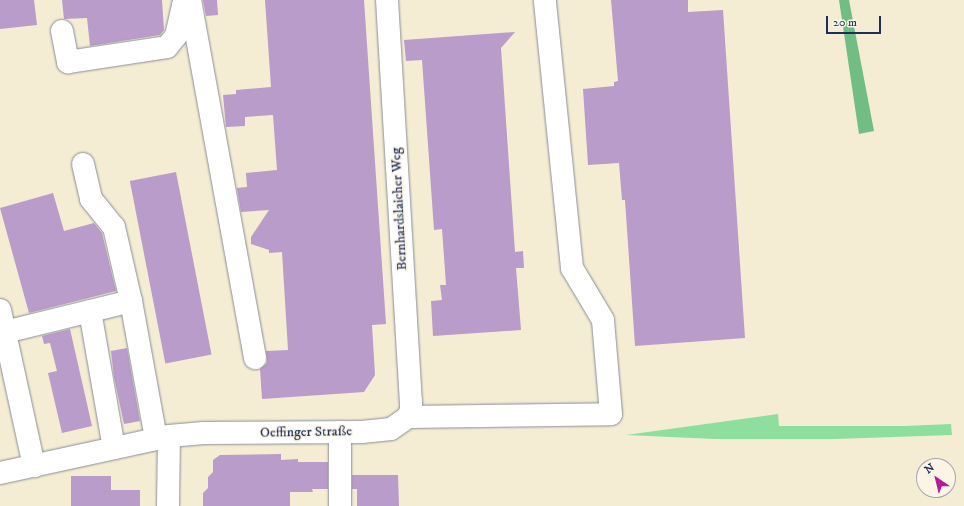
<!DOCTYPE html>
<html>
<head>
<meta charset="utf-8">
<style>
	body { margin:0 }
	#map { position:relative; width:964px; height:506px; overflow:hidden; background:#f4ecd3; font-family:"IM FELL DW Pica",serif }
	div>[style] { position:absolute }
	.green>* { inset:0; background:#8ede9d }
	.forest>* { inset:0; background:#72bd84 }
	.building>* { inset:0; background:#b99cc9; transform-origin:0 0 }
	.roads { filter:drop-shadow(0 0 1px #888e98) drop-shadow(0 0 1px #888e98) }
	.minor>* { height:22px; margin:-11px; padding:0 11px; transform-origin:11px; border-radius:11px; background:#fff }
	span { translate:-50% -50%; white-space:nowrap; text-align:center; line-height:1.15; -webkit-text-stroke:3px #fcf5e5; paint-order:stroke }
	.street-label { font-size:14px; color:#1b2f5e }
	.north { position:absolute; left:916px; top:458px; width:40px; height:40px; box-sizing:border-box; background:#fcf5e5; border:1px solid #a2a6af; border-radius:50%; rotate:325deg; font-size:11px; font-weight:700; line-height:16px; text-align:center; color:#1b2f5e }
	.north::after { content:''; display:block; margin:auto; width:14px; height:18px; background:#b5179e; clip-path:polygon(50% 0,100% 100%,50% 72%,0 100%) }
	.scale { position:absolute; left:826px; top:16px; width:55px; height:18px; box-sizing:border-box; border:2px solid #1b2f5e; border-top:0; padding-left:5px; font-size:12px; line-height:14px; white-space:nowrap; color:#1b2f5e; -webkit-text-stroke:3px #fcf5e5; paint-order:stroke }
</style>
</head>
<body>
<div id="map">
	<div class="green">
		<i style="clip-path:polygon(778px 414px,779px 426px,905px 426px,951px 424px,952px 435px,835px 439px,715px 439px,626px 435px)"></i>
	</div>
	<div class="forest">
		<i style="clip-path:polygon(839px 0,849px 0,874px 131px,859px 134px)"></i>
	</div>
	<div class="building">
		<i style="clip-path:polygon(0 0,34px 0,37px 25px,0 29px)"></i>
		<i style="clip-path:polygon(62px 0,162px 0,164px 30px,160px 35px,90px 46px,87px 18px,64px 19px)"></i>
		<i style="clip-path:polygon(203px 0,217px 0,218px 15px,206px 16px)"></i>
		<i style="clip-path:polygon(265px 0,364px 0,386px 324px,372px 325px,375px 375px,364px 392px,262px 399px,260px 369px,267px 363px,266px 351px,288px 350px,282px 252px,269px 253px,269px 250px,251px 244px,251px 237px,269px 210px,241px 212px,237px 188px,247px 187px,246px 173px,277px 170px,273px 115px,245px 117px,245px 126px,226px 127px,223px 95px,236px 94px,236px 90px,271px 87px)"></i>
		<i style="clip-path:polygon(611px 0,688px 0,688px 12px,723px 10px,745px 338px,635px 346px,625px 200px,622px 200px,619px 163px,588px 165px,583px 89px,614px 86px,614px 82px,618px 81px)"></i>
		<i style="clip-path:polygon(515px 32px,501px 48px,515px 252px,523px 251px,524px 268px,516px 268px,521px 330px,433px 336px,431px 301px,442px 300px,440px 285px,446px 285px,442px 229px,434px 230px,422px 60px,406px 61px,404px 40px)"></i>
		<i style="left:176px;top:172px;width:186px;height:47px;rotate:79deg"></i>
		<i style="clip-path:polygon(53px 193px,64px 231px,94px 223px,102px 233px,116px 291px,29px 313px,0 208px)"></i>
		<i style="clip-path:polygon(70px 329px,92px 426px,62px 433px,48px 373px,57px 371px,50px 343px,44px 344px,42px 336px)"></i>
		<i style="clip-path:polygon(127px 348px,140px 421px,124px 424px,114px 377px,111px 351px)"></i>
		<i style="clip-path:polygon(281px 454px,281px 460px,298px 459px,298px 462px,328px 462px,328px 489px,312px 489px,313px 492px,290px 492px,290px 506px,203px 506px,203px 493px,208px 488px,208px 477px,213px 472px,213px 460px,220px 455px)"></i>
		<i style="clip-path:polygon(352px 475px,398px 475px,399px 506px,357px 506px,357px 489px,352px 489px)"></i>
		<i style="clip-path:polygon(71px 476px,111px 476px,111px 490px,140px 490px,140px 506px,71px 506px)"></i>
	</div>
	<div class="roads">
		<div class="minor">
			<i style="left:190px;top:0;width:364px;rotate:79.7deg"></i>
			<i style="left:387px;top:0;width:402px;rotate:86.6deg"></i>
			<i style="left:411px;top:401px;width:9px;rotate:90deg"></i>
			<i style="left:411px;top:410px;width:8px;rotate:113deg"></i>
			<i style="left:62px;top:31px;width:32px;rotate:79deg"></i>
			<i style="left:68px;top:62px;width:100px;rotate:-8.6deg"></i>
			<i style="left:167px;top:47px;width:14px;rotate:-51deg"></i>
			<i style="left:176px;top:36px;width:32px;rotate:-77deg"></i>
			<i style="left:183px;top:5px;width:7px;rotate:-16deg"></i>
			<i style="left:83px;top:164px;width:36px;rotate:77deg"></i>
			<i style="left:91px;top:199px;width:36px;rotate:51deg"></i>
			<i style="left:114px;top:227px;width:76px;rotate:77.1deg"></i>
			<i style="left:131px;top:301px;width:140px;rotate:79.7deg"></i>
			<i style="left:0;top:310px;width:160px;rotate:77.7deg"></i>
			<i style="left:90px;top:311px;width:139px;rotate:80.1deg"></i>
			<i style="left:5px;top:332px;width:130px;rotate:-13.8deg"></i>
			<i style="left:340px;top:432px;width:74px;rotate:90deg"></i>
			<i style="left:0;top:473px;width:173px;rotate:-12.3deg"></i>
			<i style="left:169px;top:436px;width:35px;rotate:-5deg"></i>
			<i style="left:204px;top:433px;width:158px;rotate:-0.4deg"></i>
			<i style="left:362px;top:432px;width:29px;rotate:-6deg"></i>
			<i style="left:391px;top:429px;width:21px;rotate:-35deg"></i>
			<i style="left:408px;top:417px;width:203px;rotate:-0.8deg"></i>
			<i style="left:611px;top:414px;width:94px;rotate:-94.9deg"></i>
			<i style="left:603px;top:320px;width:61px;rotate:-120.8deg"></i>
			<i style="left:572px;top:268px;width:269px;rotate:-95.8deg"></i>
			<i style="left:168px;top:506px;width:70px;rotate:-89.2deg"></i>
		</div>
	</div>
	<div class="street-label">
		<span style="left:399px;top:209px;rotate:-93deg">Bernhardslaicher Weg</span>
		<span style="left:306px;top:432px;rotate:-1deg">Oeffinger Straße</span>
	</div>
	<div class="north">N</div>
	<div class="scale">20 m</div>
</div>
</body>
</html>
